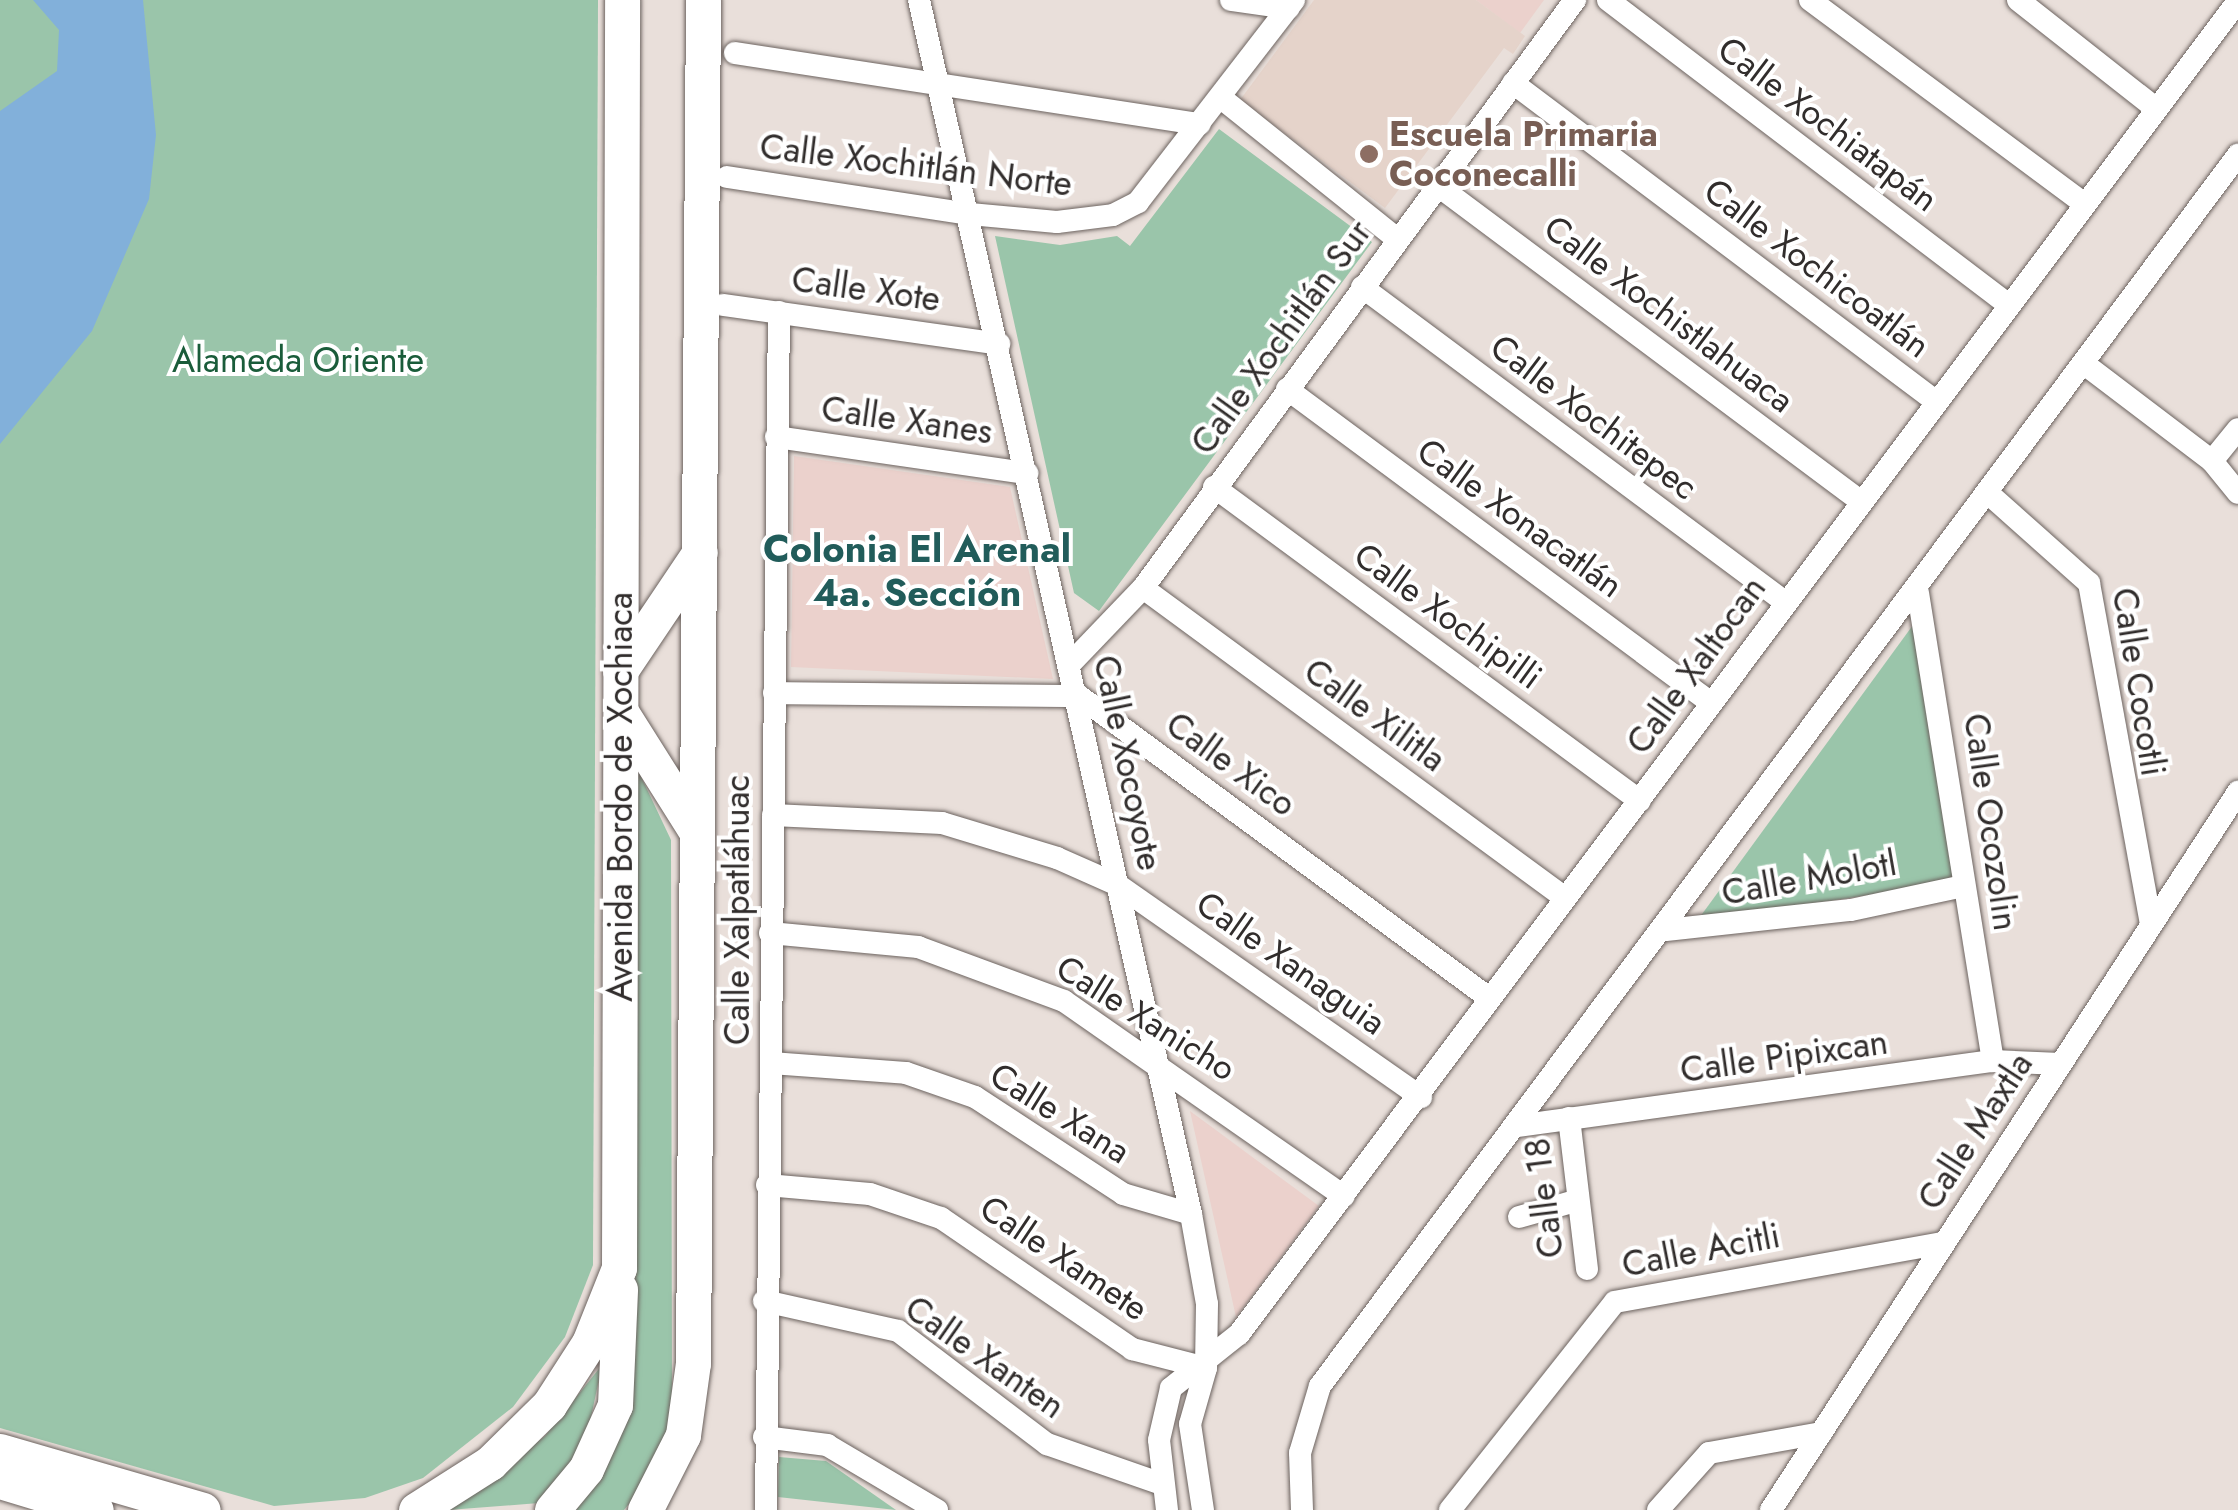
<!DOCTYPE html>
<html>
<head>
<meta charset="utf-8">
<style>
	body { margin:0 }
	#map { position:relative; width:2238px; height:1510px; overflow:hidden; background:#e9dfda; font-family:Jost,sans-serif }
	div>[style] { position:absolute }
	.commercial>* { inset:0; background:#ebd1cc }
	.built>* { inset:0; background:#e5d3ca }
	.green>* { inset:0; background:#9ac5aa }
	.water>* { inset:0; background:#82b0da }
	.roads { filter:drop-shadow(0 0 2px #6c635f) drop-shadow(0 0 2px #6c635f) }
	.minor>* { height:22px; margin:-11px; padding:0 11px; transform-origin:11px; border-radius:11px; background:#fff }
	.primary>* { height:35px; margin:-17.5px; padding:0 17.5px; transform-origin:17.5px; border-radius:17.5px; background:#fff }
	.dots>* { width:28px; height:28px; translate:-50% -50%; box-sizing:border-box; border:5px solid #fff; border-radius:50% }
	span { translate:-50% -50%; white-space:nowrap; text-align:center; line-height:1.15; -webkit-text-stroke:8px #fff; paint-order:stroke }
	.street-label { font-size:35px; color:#312d2c }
	.education-label { font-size:35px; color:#785e54; font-weight:700 }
	.left { translate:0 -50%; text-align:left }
	.park-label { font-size:35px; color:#1a5c3a }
	.neighbourhood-label { font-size:38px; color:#215c5a; font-weight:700 }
</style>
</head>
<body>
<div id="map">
	<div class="commercial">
		<i style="clip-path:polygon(1476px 0,1544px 0,1520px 33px)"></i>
		<i style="clip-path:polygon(794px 456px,1010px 487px,1053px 679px,791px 667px)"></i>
		<i style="clip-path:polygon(1190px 1111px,1319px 1206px,1236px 1317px)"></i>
	</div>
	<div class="built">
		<i style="clip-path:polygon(1314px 0,1476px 0,1525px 36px,1513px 54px,1504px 48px,1385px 208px,1240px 100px)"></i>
	</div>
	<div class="green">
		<i style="clip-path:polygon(0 0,598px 0,593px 1265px,565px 1337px,513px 1407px,423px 1478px,365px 1498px,274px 1506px,0 1428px)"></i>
		<i style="clip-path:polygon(1219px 129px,1372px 242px,1099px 611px,1074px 593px,995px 236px,1060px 245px,1117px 236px,1130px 246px)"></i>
		<i style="clip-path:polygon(1913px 625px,1960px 881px,1697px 921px)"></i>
		<i style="clip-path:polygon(636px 766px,671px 840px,672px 1416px,649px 1479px,624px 1510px,570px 1510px,607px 1457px)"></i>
		<i style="clip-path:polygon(602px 1365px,586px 1441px,539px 1503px,448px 1510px,545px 1436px)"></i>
		<i style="clip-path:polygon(779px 1457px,826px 1461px,896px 1510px,778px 1497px)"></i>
	</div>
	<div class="water">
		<i style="clip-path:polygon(33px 0,143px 0,156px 135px,149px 199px,92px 331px,0 444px,0 111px,57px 71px,59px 30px)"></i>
	</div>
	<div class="roads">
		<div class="minor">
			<i style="left:919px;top:0;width:1244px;rotate:77.37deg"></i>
			<i style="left:1191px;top:1214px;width:91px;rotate:79.9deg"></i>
			<i style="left:1207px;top:1304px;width:64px;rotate:90.9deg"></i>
			<i style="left:1206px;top:1368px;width:58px;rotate:105.9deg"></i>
			<i style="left:1190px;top:1424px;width:87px;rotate:81.4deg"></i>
			<i style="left:1231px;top:0;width:58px;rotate:8deg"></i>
			<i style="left:1608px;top:0;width:500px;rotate:37.28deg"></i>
			<i style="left:1810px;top:0;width:340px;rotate:36.6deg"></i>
			<i style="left:2018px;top:0;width:173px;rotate:38.2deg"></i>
			<i style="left:735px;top:53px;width:470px;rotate:8.7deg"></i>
			<i style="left:1513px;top:83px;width:527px;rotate:36.98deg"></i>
			<i style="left:1220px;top:97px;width:227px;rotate:38.7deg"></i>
			<i style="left:727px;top:177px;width:246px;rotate:8.7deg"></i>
			<i style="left:970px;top:214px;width:87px;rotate:5.3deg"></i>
			<i style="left:1057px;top:222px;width:56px;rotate:-7.1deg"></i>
			<i style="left:1113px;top:215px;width:28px;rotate:-27deg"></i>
			<i style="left:1138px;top:202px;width:255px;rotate:-52.3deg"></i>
			<i style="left:1437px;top:185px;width:527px;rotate:36.74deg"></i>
			<i style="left:1362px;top:287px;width:527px;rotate:36.67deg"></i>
			<i style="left:723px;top:305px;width:279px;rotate:8deg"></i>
			<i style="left:2087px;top:366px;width:157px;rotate:37.2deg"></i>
			<i style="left:2212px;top:461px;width:41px;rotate:50.9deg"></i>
			<i style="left:1287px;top:389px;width:528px;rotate:36.52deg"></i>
			<i style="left:776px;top:437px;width:254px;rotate:8.2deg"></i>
			<i style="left:2212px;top:461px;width:41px;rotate:-50.9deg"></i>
			<i style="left:1214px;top:487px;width:529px;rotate:36.39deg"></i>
			<i style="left:1989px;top:494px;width:134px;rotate:41.7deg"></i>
			<i style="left:2089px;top:583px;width:347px;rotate:79.7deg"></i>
			<i style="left:1143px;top:588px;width:524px;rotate:36.3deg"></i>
			<i style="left:1918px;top:593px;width:474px;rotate:80.9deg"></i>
			<i style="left:1072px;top:662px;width:103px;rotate:-46.2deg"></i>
			<i style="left:1143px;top:588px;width:730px;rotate:-53.7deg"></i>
			<i style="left:774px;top:693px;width:305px;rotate:0.6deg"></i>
			<i style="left:1079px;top:696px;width:509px;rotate:36.37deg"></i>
			<i style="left:773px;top:815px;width:169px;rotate:2.7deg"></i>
			<i style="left:942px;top:823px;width:120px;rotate:16.9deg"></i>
			<i style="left:1057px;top:858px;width:67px;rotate:23.9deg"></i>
			<i style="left:1118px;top:885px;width:370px;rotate:35deg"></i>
			<i style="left:1666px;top:930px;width:186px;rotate:-6.2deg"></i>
			<i style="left:1851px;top:910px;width:115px;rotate:-12.1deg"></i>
			<i style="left:770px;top:933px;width:149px;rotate:5.4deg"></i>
			<i style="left:918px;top:947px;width:156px;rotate:20.3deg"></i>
			<i style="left:1064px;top:1001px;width:341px;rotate:34.9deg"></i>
			<i style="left:771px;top:1063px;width:135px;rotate:4.2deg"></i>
			<i style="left:906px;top:1073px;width:73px;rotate:19.2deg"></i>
			<i style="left:975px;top:1097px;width:177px;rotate:33.2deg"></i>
			<i style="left:1123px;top:1194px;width:71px;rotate:16.4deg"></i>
			<i style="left:1569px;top:1118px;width:152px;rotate:83.2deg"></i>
			<i style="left:1517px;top:1126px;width:480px;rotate:-7.8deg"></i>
			<i style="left:1993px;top:1061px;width:67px;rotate:2.6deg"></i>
			<i style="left:767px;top:1185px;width:103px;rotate:5deg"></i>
			<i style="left:870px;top:1194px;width:75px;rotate:18.7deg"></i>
			<i style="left:941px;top:1218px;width:232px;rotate:34.4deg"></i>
			<i style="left:1132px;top:1349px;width:76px;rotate:14.4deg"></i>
			<i style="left:1519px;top:1217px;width:58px;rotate:-15.9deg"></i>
			<i style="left:764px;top:1301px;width:137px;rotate:12.6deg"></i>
			<i style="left:898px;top:1331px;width:187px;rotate:37.2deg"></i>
			<i style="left:1047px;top:1444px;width:122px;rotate:19.2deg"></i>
			<i style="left:764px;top:1437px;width:64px;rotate:7.2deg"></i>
			<i style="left:827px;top:1445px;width:128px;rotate:30.6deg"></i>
			<i style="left:766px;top:1510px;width:1198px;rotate:-89.38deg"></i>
			<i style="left:1167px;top:1510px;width:70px;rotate:-96.5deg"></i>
			<i style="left:1159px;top:1440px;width:53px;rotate:-77deg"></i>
			<i style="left:1171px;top:1388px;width:87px;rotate:-38.5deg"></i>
			<i style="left:1239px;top:1334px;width:1666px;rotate:-53.15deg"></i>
			<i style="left:1302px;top:1510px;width:57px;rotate:-92deg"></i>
			<i style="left:1300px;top:1453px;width:70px;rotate:-73.4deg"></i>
			<i style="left:1320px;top:1386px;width:1536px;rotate:-53.29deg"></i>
			<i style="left:1450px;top:1510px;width:265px;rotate:-51.6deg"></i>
			<i style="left:1615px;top:1302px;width:334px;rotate:-10.2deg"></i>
			<i style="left:1658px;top:1510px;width:76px;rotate:-48.2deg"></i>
			<i style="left:1709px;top:1453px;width:114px;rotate:-10.1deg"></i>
			<i style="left:1771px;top:1510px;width:857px;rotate:-56.96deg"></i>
		</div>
		<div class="primary">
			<i style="left:620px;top:671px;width:143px;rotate:-56.1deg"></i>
			<i style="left:621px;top:712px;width:137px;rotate:57.8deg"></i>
			<i style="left:0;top:1451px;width:211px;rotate:16.2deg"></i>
			<i style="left:0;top:1481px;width:100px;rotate:16.8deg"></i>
			<i style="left:416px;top:1510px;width:88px;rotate:-32.4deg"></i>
			<i style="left:490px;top:1463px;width:83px;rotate:-44.5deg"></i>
			<i style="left:549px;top:1405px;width:74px;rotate:-57.2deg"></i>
			<i style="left:589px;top:1343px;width:81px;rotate:-68.2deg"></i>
			<i style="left:619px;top:1268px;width:1268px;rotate:-89.86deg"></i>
			<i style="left:552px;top:1510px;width:53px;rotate:-50.3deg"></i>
			<i style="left:586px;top:1469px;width:70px;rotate:-65.6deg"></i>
			<i style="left:615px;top:1405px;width:116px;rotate:-87.5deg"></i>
			<i style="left:645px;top:1510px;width:84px;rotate:-63.1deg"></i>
			<i style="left:683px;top:1435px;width:73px;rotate:-82.1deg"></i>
			<i style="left:693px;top:1363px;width:1363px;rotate:-89.58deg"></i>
		</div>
	</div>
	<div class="dots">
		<i style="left:1369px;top:154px;background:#8d6e63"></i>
	</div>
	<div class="street-label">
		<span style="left:1828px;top:124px;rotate:37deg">Calle Xochiatapán</span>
		<span style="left:916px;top:165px;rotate:7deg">Calle Xochitlán Norte</span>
		<span style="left:1817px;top:268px;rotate:37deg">Calle Xochicoatlán</span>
		<span style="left:866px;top:289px;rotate:8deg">Calle Xote</span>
		<span style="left:1669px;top:314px;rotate:37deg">Calle Xochistlahuaca</span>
		<span style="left:1281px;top:337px;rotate:-54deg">Calle Xochitlán Sur</span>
		<span style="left:1594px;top:417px;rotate:37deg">Calle Xochitepec</span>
		<span style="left:907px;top:420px;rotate:8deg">Calle Xanes</span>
		<span style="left:1520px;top:518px;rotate:36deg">Calle Xonacatlán</span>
		<span style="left:1448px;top:616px;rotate:36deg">Calle Xochipilli</span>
		<span style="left:1696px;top:665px;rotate:-54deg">Calle Xaltocan</span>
		<span style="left:2139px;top:682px;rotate:81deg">Calle Cocotli</span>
		<span style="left:1375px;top:715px;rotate:36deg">Calle Xilitla</span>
		<span style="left:1128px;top:763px;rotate:78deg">Calle Xocoyote</span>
		<span style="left:1231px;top:764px;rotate:36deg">Calle Xico</span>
		<span style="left:620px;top:797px;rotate:-90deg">Avenida Bordo de Xochiaca</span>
		<span style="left:1991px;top:822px;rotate:82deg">Calle Ocozolin</span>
		<span style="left:1809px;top:878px;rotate:-10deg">Calle Molotl</span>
		<span style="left:737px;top:910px;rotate:-90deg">Calle Xalpatláhuac</span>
		<span style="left:1291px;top:963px;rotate:35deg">Calle Xanaguia</span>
		<span style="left:1146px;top:1018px;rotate:32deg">Calle Xanicho</span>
		<span style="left:1784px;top:1056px;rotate:-8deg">Calle Pipixcan</span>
		<span style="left:1060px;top:1113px;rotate:32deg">Calle Xana</span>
		<span style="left:1975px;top:1131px;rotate:-57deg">Calle Maxtla</span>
		<span style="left:1544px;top:1198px;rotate:-97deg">Calle 18</span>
		<span style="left:1701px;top:1250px;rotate:-11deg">Calle Acitli</span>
		<span style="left:1064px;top:1258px;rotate:34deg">Calle Xamete</span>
		<span style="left:985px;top:1357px;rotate:35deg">Calle Xanten</span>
	</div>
	<div class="education-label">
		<span class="left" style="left:1389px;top:154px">Escuela Primaria<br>Coconecalli</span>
	</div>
	<div class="park-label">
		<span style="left:298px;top:360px">Alameda Oriente</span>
	</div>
	<div class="neighbourhood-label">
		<span style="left:917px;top:571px">Colonia El Arenal<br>4a. Sección</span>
	</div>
</div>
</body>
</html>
